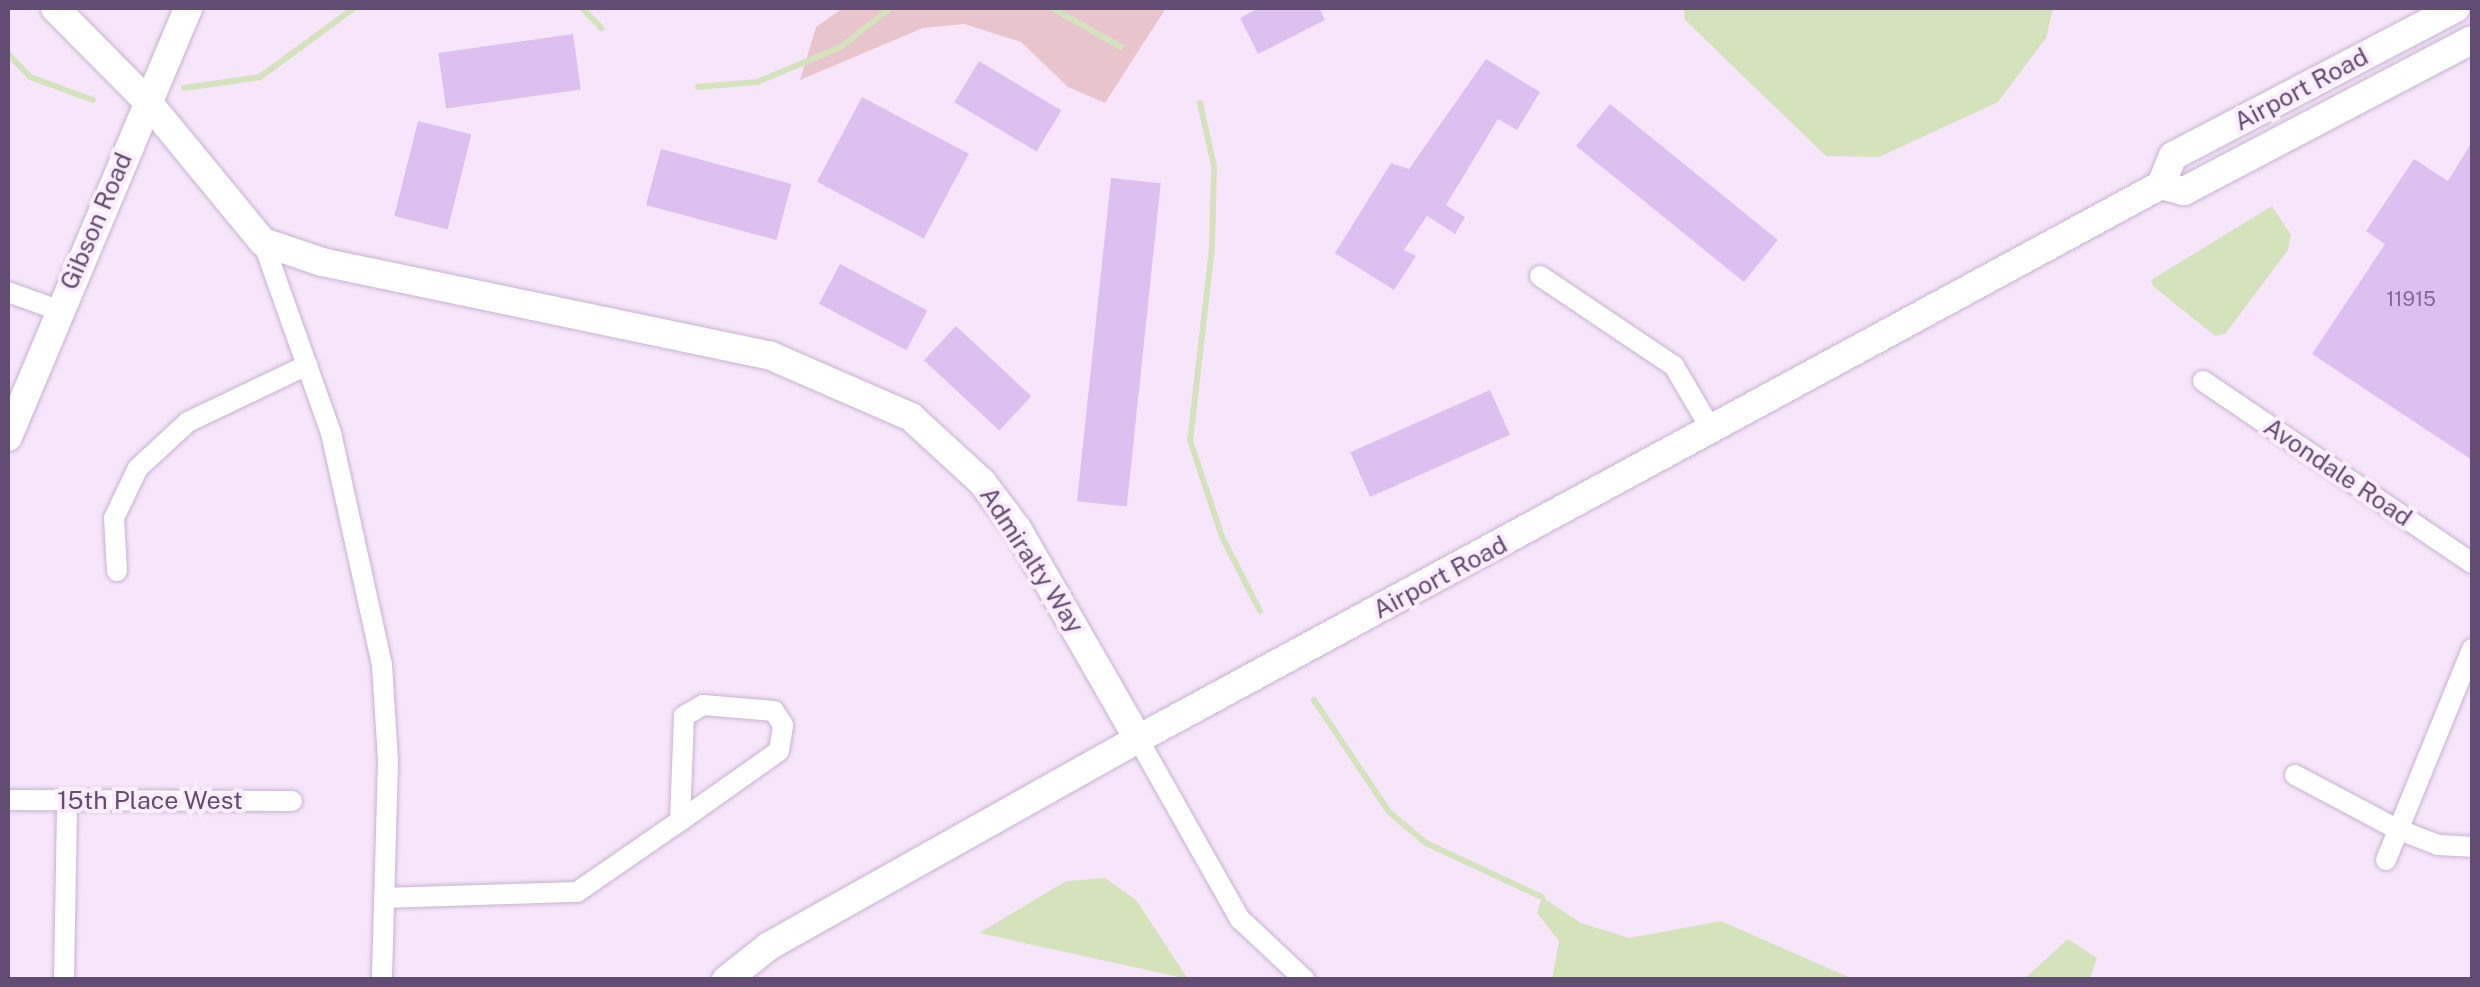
<!DOCTYPE html>
<html>
<head>
<meta charset="utf-8">
<style>
	body { margin:0 }
	#map { position:relative; width:2480px; height:987px; overflow:hidden; background:#f7e6fb; font-family:"Public Sans",sans-serif }
	div>[style] { position:absolute }
	.green>* { inset:0; background:#e8c5cc }
	.water>* { inset:0; background:#d5e3bc }
	.stream>* { height:6px; margin:-3px; padding:0 3px; transform-origin:3px; border-radius:3px; background:#d5e3bc }
	.building>* { inset:0; background:#dcc0ef; transform-origin:0 0 }
	.roads { filter:drop-shadow(0 0 2px #c7b2d1) drop-shadow(0 0 2px #c7b2d1) }
	.street>* { height:20px; margin:-10px; padding:0 10px; transform-origin:10px; border-radius:10px; background:#fff }
	.secondary>* { height:28px; margin:-14px; padding:0 14px; transform-origin:14px; border-radius:14px; background:#fff }
	span { translate:-50% -50%; white-space:nowrap; text-align:center; line-height:1.15; -webkit-text-stroke:8px #fbecfe; paint-order:stroke }
	.number-label { font-size:20px; color:#806992 }
	.number-label span { -webkit-text-stroke-width:0 }
	.street-label { font-size:25px; color:#624c73 }
	.frame { position:absolute; inset:0; border:10px solid #624c73; pointer-events:none }
</style>
</head>
<body>
<div id="map">
	<div class="green">
		<i style="clip-path:polygon(843px 8px,1166px 8px,1105px 103px,1068px 87px,1021px 42px,964px 24px,923px 28px,800px 80px,816px 27px)"></i>
	</div>
	<div class="water">
		<i style="clip-path:polygon(1684px 8px,2053px 8px,2046px 38px,1998px 102px,1879px 157px,1826px 156px,1685px 20px)"></i>
		<i style="clip-path:polygon(2272px 206px,2291px 235px,2288px 250px,2225px 334px,2215px 336px,2153px 286px,2151px 280px)"></i>
		<i style="clip-path:polygon(1105px 878px,1136px 900px,1188px 979px,979px 933px,1066px 881px)"></i>
		<i style="clip-path:polygon(1542px 897px,1581px 923px,1629px 938px,1721px 921px,1853px 979px,1552px 979px,1559px 941px,1537px 913px)"></i>
		<i style="clip-path:polygon(2068px 939px,2097px 958px,2090px 979px,2024px 979px)"></i>
	</div>
	<div class="stream">
		<i style="left:582px;top:8px;width:28px;rotate:46deg"></i>
		<i style="left:1052px;top:8px;width:79px;rotate:29.5deg"></i>
		<i style="left:8px;top:54px;width:32px;rotate:46deg"></i>
		<i style="left:30px;top:77px;width:67px;rotate:20.1deg"></i>
		<i style="left:698px;top:87px;width:59px;rotate:-4.8deg"></i>
		<i style="left:757px;top:82px;width:91px;rotate:-22.6deg"></i>
		<i style="left:841px;top:47px;width:63px;rotate:-38.5deg"></i>
		<i style="left:184px;top:88px;width:77px;rotate:-8.2deg"></i>
		<i style="left:260px;top:77px;width:117px;rotate:-36.3deg"></i>
		<i style="left:1200px;top:103px;width:65px;rotate:77.5deg"></i>
		<i style="left:1214px;top:166px;width:82px;rotate:91.4deg"></i>
		<i style="left:1212px;top:248px;width:193px;rotate:96.5deg"></i>
		<i style="left:1190px;top:440px;width:102px;rotate:71.7deg"></i>
		<i style="left:1222px;top:537px;width:83px;rotate:62.8deg"></i>
		<i style="left:1314px;top:700px;width:135px;rotate:56.2deg"></i>
		<i style="left:1389px;top:812px;width:48px;rotate:40deg"></i>
		<i style="left:1426px;top:843px;width:128px;rotate:25deg"></i>
	</div>
	<div class="building">
		<i style="clip-path:polygon(1259px 8px,1319px 8px,1325px 20px,1258px 54px,1240px 18px)"></i>
		<i style="left:573px;top:34px;width:56px;height:136px;rotate:82deg"></i>
		<i style="clip-path:polygon(1486px 59px,1540px 92px,1517px 130px,1498px 119px,1446px 205px,1465px 217px,1455px 234px,1427px 216px,1404px 250px,1416px 256px,1394px 290px,1335px 253px,1391px 163px,1409px 169px)"></i>
		<i style="left:979px;top:61px;width:96px;height:48px;rotate:31deg"></i>
		<i style="left:862px;top:97px;width:121px;height:96px;rotate:28deg"></i>
		<i style="left:1610px;top:104px;width:216px;height:54px;rotate:39deg"></i>
		<i style="left:418px;top:121px;width:55px;height:98px;rotate:14deg"></i>
		<i style="clip-path:polygon(2472px 142px,2472px 460px,2312px 354px,2385px 244px,2366px 231px,2414px 159px,2448px 181px)"></i>
		<i style="left:661px;top:149px;width:135px;height:58px;rotate:15deg"></i>
		<i style="left:1111px;top:178px;width:50px;height:325px;rotate:6deg"></i>
		<i style="left:840px;top:264px;width:99px;height:45px;rotate:28deg"></i>
		<i style="left:956px;top:326px;width:103px;height:47px;rotate:43deg"></i>
		<i style="left:1490px;top:390px;width:49px;height:153px;rotate:66deg"></i>
	</div>
	<div class="roads">
		<div class="street">
			<i style="left:263px;top:242px;width:203px;rotate:70.4deg"></i>
			<i style="left:331px;top:433px;width:238px;rotate:77.6deg"></i>
			<i style="left:382px;top:665px;width:96px;rotate:86.4deg"></i>
			<i style="left:388px;top:761px;width:219px;rotate:91.6deg"></i>
			<i style="left:1540px;top:276px;width:161px;rotate:33.9deg"></i>
			<i style="left:1674px;top:366px;width:73px;rotate:59.6deg"></i>
			<i style="left:8px;top:292px;width:53px;rotate:19.8deg"></i>
			<i style="left:2203px;top:381px;width:325px;rotate:34.1deg"></i>
			<i style="left:117px;top:571px;width:53px;rotate:-93.2deg"></i>
			<i style="left:114px;top:518px;width:55px;rotate:-64.4deg"></i>
			<i style="left:138px;top:468px;width:68px;rotate:-42.6deg"></i>
			<i style="left:188px;top:422px;width:132px;rotate:-25.6deg"></i>
			<i style="left:1138px;top:739px;width:207px;rotate:60.5deg"></i>
			<i style="left:1240px;top:919px;width:89px;rotate:43.2deg"></i>
			<i style="left:2295px;top:775px;width:115px;rotate:27.9deg"></i>
			<i style="left:2397px;top:829px;width:44px;rotate:21.3deg"></i>
			<i style="left:2438px;top:845px;width:34px;rotate:3deg"></i>
			<i style="left:8px;top:800px;width:284px;rotate:0.2deg"></i>
			<i style="left:2386px;top:860px;width:228px;rotate:-67.8deg"></i>
			<i style="left:384px;top:898px;width:193px;rotate:-1.8deg"></i>
			<i style="left:577px;top:892px;width:125px;rotate:-34.6deg"></i>
			<i style="left:680px;top:821px;width:121px;rotate:-35.3deg"></i>
			<i style="left:779px;top:751px;width:26px;rotate:-81deg"></i>
			<i style="left:783px;top:725px;width:17px;rotate:-123deg"></i>
			<i style="left:774px;top:711px;width:71px;rotate:-175.2deg"></i>
			<i style="left:703px;top:705px;width:22px;rotate:150deg"></i>
			<i style="left:684px;top:716px;width:105px;rotate:92.2deg"></i>
			<i style="left:64px;top:980px;width:180px;rotate:-89deg"></i>
		</div>
		<div class="secondary">
			<i style="left:55px;top:8px;width:131px;rotate:45.3deg"></i>
			<i style="left:147px;top:101px;width:183px;rotate:50.6deg"></i>
			<i style="left:263px;top:242px;width:62px;rotate:18.7deg"></i>
			<i style="left:322px;top:262px;width:459px;rotate:11.8deg"></i>
			<i style="left:771px;top:356px;width:153px;rotate:23.5deg"></i>
			<i style="left:911px;top:417px;width:96px;rotate:42.5deg"></i>
			<i style="left:982px;top:482px;width:60px;rotate:53.1deg"></i>
			<i style="left:1018px;top:530px;width:241px;rotate:60.1deg"></i>
			<i style="left:2161px;top:185px;width:24px;rotate:15deg"></i>
			<i style="left:2184px;top:191px;width:325px;rotate:-27.7deg"></i>
			<i style="left:8px;top:437px;width:465px;rotate:-67.2deg"></i>
			<i style="left:726px;top:980px;width:55px;rotate:-38.3deg"></i>
			<i style="left:769px;top:946px;width:423px;rotate:-29.3deg"></i>
			<i style="left:1138px;top:739px;width:1163px;rotate:-28.44deg"></i>
			<i style="left:2161px;top:185px;width:31px;rotate:-68deg"></i>
			<i style="left:2173px;top:156px;width:319px;rotate:-27.6deg"></i>
		</div>
	</div>
	<div class="number-label">
		<span style="left:2411px;top:299px">11915</span>
	</div>
	<div class="street-label">
		<span style="left:2301px;top:89px;rotate:-28deg">Airport Road</span>
		<span style="left:96px;top:221px;rotate:-67deg">Gibson Road</span>
		<span style="left:2338px;top:472px;rotate:34deg">Avondale Road</span>
		<span style="left:1032px;top:560px;rotate:57deg">Admiralty Way</span>
		<span style="left:1440px;top:577px;rotate:-28deg">Airport Road</span>
		<span style="left:150px;top:800px">15th Place West</span>
	</div>
	<div class="frame"></div>
</div>
</body>
</html>
